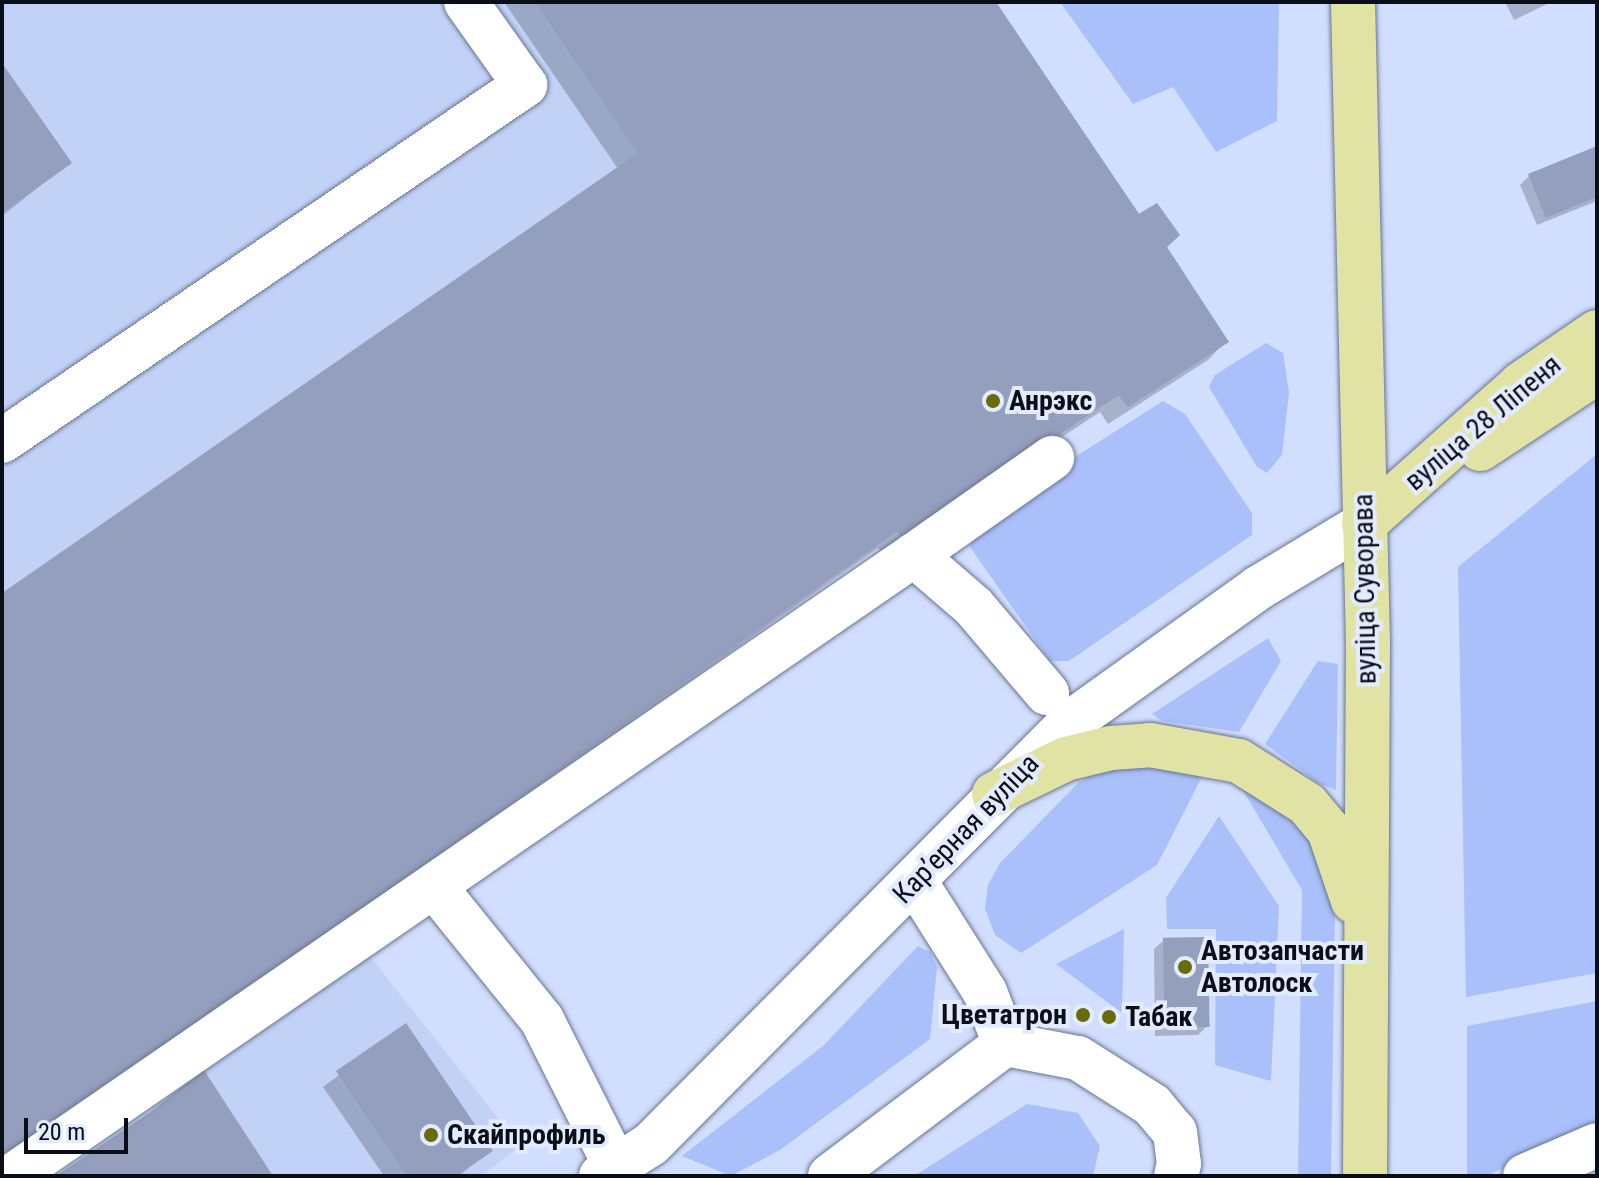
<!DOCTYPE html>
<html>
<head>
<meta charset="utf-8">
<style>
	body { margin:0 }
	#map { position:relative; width:1599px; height:1178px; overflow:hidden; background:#d1defd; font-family:"Roboto Condensed",sans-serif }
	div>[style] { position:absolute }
	.built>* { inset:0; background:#c2d2f7 }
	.green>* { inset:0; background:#aac0fa }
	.shadow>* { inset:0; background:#0003 }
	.building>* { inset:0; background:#939fbd; transform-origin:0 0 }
	.roads { filter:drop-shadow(0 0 2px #6a7591) drop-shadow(0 0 2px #6a7591) }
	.minor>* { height:44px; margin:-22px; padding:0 22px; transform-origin:22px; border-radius:22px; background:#fff }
	.major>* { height:44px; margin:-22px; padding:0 22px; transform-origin:22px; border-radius:22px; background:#e1e3a4 }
	.dots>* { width:22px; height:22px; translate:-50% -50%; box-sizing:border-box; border:4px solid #e3ebfe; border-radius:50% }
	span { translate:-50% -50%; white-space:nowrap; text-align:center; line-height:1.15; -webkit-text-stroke:8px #e3ebfe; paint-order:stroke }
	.poi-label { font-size:28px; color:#0a0e18; font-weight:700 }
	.left { translate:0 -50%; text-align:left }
	.right { translate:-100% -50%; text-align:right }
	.street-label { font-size:28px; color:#0a0e18 }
	.frame { position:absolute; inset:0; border:4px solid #0a0e18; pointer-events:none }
	.scale { position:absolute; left:24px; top:1118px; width:104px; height:36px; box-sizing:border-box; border:4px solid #0a0e18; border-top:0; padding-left:10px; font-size:24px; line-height:28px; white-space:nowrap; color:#0a0e18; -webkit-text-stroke:6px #e3ebfe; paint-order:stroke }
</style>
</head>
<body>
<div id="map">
	<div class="built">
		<i style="clip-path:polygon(2px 2px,996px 2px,1138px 213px,1157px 203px,1180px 235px,1167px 248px,1229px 342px,1128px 407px,1118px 396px,934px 517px,912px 548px,897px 532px,2px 1163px)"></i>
		<i style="clip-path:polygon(369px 955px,520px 1146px,481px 1176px,55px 1176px)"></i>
	</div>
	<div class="green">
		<i style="clip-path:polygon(1060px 2px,1279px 2px,1277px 121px,1216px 152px,1173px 87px,1133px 104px)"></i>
		<i style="clip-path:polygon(1266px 343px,1283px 353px,1289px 392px,1282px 455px,1267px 473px,1257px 467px,1209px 387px,1215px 375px)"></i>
		<i style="clip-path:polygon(1163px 401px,1185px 414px,1252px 513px,1252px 535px,1069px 661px,1050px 661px,970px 547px,973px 522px)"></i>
		<i style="clip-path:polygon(1597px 454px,1597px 973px,1466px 997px,1458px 567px)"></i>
		<i style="clip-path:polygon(1268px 638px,1281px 661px,1239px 732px,1162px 721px,1152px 714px)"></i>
		<i style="clip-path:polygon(1318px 661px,1338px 664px,1336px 790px,1320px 784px,1265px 744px)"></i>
		<i style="clip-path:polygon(1182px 764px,1205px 771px,1157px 865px,1021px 953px,995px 935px,985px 909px,988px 885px,1000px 863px,1079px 782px,1109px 765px)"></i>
		<i style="clip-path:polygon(1241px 787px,1273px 790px,1326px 862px,1335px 911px,1331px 1176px,1298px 1176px,1302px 890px)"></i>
		<i style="clip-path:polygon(1219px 816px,1279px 906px,1271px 1081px,1215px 1065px,1216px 929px,1167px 929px,1166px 898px)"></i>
		<i style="clip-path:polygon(1124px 929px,1122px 1013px,1056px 964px)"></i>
		<i style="clip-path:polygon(918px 946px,930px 952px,937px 967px,930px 1039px,780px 1150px,731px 1176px,682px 1156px,823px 1046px)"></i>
		<i style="clip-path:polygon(1597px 1001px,1597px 1122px,1487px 1176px,1467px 1176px,1467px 1026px)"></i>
		<i style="clip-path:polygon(1027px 1104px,1078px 1113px,1100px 1146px,1093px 1176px,914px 1176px)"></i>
	</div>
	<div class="shadow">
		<i style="clip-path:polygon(504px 2px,994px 2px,1226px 341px,1208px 360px,1108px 424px,1100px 412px,934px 521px,893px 565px,878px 548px,2px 1166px,2px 595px,618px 169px)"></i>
		<i style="clip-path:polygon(1505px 2px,1551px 2px,1514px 20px)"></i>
		<i style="clip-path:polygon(2px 66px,70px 162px,2px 216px)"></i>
		<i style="clip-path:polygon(1597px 148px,1597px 201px,1537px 225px,1520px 185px,1530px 175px)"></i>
		<i style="clip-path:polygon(1164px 940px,1207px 1026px,1198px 1035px,1155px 1036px,1154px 949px)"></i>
		<i style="clip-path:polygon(405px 1026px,490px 1150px,459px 1176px,384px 1176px,323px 1087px)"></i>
	</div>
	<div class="building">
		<i style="clip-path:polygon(535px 2px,996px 2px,1139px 214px,1157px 203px,1180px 235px,1167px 247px,1229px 342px,1128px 407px,1119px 395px,934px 517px,912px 548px,897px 531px,2px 1163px,2px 593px,638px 153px)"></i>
		<i style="clip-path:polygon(2px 63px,72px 163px,2px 213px)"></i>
		<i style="clip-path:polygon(1597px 146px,1597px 197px,1546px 218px,1528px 174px)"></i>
		<i style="left:1208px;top:937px;width:90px;height:45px;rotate:89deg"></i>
		<i style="clip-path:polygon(406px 1023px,493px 1151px,456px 1176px,407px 1176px,336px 1071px)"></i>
		<i style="clip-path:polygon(204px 1070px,273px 1176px,56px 1176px,149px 1113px)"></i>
	</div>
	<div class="roads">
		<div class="minor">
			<i style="left:2px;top:441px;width:633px;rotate:-34.24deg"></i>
			<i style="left:525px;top:85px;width:102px;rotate:-125.4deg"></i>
			<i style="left:914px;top:555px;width:169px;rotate:-35.1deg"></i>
			<i style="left:916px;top:883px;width:129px;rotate:57.7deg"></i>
			<i style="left:985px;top:992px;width:56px;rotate:69deg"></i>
			<i style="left:434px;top:886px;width:172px;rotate:51.1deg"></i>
			<i style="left:542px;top:1020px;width:165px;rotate:63.3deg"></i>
			<i style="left:12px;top:1176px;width:1095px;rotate:-34.55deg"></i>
			<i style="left:914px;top:555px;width:79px;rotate:40.9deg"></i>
			<i style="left:974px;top:607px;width:113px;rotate:49.7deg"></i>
			<i style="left:601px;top:1176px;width:59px;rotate:-32.6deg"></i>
			<i style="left:651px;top:1144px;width:595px;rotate:-45.14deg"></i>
			<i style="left:1071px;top:722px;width:230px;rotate:-35.6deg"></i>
			<i style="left:1258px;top:588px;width:124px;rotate:-31.1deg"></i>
			<i style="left:830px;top:1176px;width:219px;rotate:-37deg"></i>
			<i style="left:1005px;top:1044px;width:74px;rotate:10.9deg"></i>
			<i style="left:1078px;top:1058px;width:88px;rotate:32.4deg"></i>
			<i style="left:1152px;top:1105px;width:35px;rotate:50deg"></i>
			<i style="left:1175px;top:1132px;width:32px;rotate:83deg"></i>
			<i style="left:1179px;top:1164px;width:12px;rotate:104deg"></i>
			<i style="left:1525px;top:1176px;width:78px;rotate:-23.3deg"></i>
		</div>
		<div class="major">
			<i style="left:1353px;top:2px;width:641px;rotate:88.66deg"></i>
			<i style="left:1368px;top:643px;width:533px;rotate:90.32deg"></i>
			<i style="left:1480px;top:449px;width:140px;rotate:-33.3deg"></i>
			<i style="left:1364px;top:524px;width:210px;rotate:-41.7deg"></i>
			<i style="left:1521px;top:384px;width:92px;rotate:-34.4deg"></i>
			<i style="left:994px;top:794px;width:80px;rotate:-25.9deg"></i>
			<i style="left:1066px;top:759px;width:46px;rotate:-13.7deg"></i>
			<i style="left:1111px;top:748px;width:39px;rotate:-4deg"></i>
			<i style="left:1150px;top:745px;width:90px;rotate:10.2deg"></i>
			<i style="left:1239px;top:761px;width:80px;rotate:32.3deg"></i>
			<i style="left:1307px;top:804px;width:34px;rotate:50deg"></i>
			<i style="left:1329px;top:830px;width:75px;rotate:71.3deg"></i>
		</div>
	</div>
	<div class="dots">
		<i style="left:993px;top:401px;background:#6a6b0b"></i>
		<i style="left:1185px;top:967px;background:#6a6b0b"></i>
		<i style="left:1083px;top:1015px;background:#6a6b0b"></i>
		<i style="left:1109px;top:1017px;background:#6a6b0b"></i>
		<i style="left:431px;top:1135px;background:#6a6b0b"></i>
	</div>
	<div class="poi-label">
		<span class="left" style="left:1009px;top:401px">Анрэкс</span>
		<span class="left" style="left:1201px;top:967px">Автозапчасти<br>Автолоск</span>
		<span class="right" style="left:1067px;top:1015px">Цветатрон</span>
		<span class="left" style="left:1125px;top:1017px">Табак</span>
		<span class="left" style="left:447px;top:1135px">Скайпрофиль</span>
	</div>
	<div class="street-label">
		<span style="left:1483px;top:423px;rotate:-40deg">вуліца 28 Ліпеня</span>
		<span style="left:1365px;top:589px;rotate:-91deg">вуліца Суворава</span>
		<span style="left:966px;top:829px;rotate:-46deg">Карʼерная вуліца</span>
	</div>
	<div class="frame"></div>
	<div class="scale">20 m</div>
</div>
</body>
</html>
